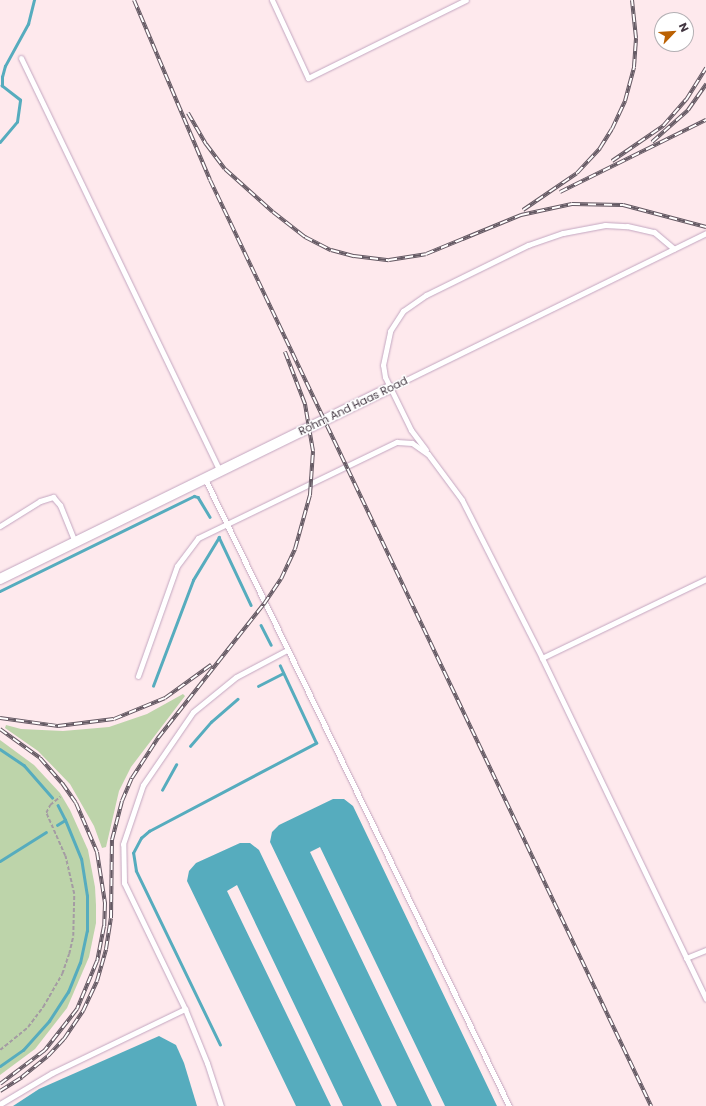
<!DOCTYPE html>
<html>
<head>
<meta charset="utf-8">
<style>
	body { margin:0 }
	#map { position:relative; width:706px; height:1106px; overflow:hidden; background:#fdf7fc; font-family:Poppins,sans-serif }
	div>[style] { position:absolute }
	.industrial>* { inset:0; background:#fee9ed }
	.green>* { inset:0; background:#bdd4aa }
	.water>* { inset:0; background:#56acbe }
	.stream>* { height:2.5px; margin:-1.25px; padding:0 1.25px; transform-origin:1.25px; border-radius:1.25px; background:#56acbe }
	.path>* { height:1.5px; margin-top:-0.75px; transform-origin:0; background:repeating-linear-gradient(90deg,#a49ba3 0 4px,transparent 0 6px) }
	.roads { filter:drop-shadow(0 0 1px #c3a6c0) drop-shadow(0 0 1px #c3a6c0) }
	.service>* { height:5px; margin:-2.5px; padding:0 2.5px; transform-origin:2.5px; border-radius:2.5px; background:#fff }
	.minor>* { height:10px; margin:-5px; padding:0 5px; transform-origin:5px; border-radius:5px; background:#fff }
	.rail>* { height:4px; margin-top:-2px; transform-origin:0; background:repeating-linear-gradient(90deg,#fff 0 8px,#645963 0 16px); box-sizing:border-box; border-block:1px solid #645963 }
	span { translate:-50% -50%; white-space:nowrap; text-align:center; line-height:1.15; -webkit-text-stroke:3px #fff; paint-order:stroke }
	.street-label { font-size:11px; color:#423641 }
	.north { position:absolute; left:654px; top:12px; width:40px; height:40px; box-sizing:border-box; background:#fff; border:1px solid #b3afb3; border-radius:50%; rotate:65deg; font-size:11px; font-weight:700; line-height:16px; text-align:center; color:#423641 }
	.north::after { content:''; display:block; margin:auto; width:14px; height:18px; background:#bb6103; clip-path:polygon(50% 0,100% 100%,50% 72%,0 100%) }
</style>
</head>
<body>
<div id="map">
	<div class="industrial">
		<i style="clip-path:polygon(evenodd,0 0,706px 0,706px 1106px,0 1106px,0 0,662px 20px,686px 20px,686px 44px,662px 44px,662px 20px)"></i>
	</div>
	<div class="green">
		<i style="clip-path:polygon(183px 694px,185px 696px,131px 767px,119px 791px,106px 847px,102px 848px,94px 826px,70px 784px,38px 751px,5px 728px,6px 725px,21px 729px,63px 731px,109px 727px,147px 714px)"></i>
		<i style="clip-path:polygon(0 740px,34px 765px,60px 793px,70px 810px,88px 850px,95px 887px,96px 905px,96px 923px,89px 957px,67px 1008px,35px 1049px,0 1075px)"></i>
	</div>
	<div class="water">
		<i style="clip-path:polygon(333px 799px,344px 799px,353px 806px,497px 1106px,445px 1106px,320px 847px,310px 852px,432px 1106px,397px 1106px,270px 842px,272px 832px,279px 825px)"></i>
		<i style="clip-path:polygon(240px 843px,250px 843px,259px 850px,382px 1106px,343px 1106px,237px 885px,227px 891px,331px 1106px,296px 1106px,187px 881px,189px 871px,196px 863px)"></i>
		<i style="clip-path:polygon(159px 1036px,176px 1045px,184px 1063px,197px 1106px,13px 1106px,39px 1089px)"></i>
	</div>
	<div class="stream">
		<i style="left:0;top:142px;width:26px;rotate:-50deg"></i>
		<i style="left:17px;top:122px;width:22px;rotate:-82deg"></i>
		<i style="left:20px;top:100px;width:23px;rotate:-142deg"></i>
		<i style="left:2px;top:86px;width:9px;rotate:-90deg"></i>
		<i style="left:2px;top:77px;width:11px;rotate:-75deg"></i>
		<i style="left:5px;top:66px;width:48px;rotate:-61.3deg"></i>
		<i style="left:28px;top:24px;width:25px;rotate:-76deg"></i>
		<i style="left:0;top:591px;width:216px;rotate:-26.1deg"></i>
		<i style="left:194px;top:496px;width:4px;rotate:14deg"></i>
		<i style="left:198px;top:497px;width:23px;rotate:59deg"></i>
		<i style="left:261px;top:625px;width:22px;rotate:63deg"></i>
		<i style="left:153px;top:686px;width:113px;rotate:-69.3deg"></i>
		<i style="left:193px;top:580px;width:50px;rotate:-58.8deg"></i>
		<i style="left:219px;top:537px;width:75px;rotate:64.8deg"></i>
		<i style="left:258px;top:686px;width:28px;rotate:-27deg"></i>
		<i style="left:190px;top:746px;width:32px;rotate:-49deg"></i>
		<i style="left:211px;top:722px;width:35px;rotate:-41deg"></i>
		<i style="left:0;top:749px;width:29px;rotate:34deg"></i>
		<i style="left:24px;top:765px;width:43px;rotate:48.8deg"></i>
		<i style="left:162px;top:790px;width:29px;rotate:-61deg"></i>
		<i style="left:57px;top:825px;width:9px;rotate:-32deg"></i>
		<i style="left:65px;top:820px;width:16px;rotate:-117deg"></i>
		<i style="left:0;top:861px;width:54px;rotate:-32.2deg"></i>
		<i style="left:220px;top:1045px;width:193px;rotate:-115.8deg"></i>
		<i style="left:136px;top:871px;width:18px;rotate:-99deg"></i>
		<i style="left:133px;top:853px;width:17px;rotate:-62deg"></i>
		<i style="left:141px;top:838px;width:11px;rotate:-41deg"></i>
		<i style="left:149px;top:831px;width:189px;rotate:-27.8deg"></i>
		<i style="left:316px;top:743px;width:85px;rotate:-115.1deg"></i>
		<i style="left:0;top:1066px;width:28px;rotate:-35deg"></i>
		<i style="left:23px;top:1050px;width:39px;rotate:-48deg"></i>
		<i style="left:49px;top:1021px;width:35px;rotate:-57deg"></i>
		<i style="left:68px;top:992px;width:31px;rotate:-68deg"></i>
		<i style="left:80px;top:963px;width:33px;rotate:-78deg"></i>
		<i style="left:87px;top:931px;width:35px;rotate:-90deg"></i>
		<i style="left:87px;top:896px;width:37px;rotate:-99deg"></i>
		<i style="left:81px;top:859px;width:42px;rotate:-112.3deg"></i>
	</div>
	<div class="path">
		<i style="left:0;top:1050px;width:36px;rotate:-39deg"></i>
		<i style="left:28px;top:1027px;width:25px;rotate:-53deg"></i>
		<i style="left:43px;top:1007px;width:38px;rotate:-60deg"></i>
		<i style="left:62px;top:974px;width:21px;rotate:-71deg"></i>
		<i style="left:69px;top:954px;width:18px;rotate:-77deg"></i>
		<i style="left:73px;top:936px;width:42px;rotate:-88.6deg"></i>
		<i style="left:74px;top:894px;width:39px;rotate:-103deg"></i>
		<i style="left:65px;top:856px;width:47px;rotate:-113.8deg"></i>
		<i style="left:46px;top:813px;width:9px;rotate:-63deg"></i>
		<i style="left:50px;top:805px;width:13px;rotate:-39deg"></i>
	</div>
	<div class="roads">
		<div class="service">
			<i style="left:272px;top:0;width:86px;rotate:65.2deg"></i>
			<i style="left:308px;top:78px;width:176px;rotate:-26.3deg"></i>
			<i style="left:21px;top:58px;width:458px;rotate:64.3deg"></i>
			<i style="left:390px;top:388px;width:352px;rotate:-26.1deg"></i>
			<i style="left:426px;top:450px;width:25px;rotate:-127deg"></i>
			<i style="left:411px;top:430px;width:59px;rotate:-116.1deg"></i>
			<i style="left:385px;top:377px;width:12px;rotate:-99deg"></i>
			<i style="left:383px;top:365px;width:35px;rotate:-78deg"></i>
			<i style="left:390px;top:331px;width:24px;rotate:-57deg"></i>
			<i style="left:403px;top:311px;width:28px;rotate:-35deg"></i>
			<i style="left:426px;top:295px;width:114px;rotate:-26.1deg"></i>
			<i style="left:528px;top:245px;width:37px;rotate:-19deg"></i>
			<i style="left:563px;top:233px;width:43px;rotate:-10.8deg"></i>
			<i style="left:605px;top:225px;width:22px;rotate:3deg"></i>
			<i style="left:627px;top:226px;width:28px;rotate:13deg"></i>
			<i style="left:654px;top:232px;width:26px;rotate:40deg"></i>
			<i style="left:205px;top:479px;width:697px;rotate:64.13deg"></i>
			<i style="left:0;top:526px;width:47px;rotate:-32deg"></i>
			<i style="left:40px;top:501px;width:14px;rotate:-17deg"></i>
			<i style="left:53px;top:497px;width:11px;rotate:49deg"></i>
			<i style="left:60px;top:505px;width:40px;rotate:68deg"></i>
			<i style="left:542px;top:658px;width:378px;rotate:64.3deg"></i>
			<i style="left:138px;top:676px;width:117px;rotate:-70.5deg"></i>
			<i style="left:177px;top:566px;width:35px;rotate:-53deg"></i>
			<i style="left:198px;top:538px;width:221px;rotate:-25.8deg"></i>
			<i style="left:397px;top:442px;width:15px;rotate:4deg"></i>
			<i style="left:412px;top:443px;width:19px;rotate:35deg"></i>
			<i style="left:428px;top:454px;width:57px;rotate:53.5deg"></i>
			<i style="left:462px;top:500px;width:177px;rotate:63.1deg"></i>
			<i style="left:542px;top:658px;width:182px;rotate:-25.7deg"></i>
			<i style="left:686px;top:958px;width:22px;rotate:-22deg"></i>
			<i style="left:0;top:1104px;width:61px;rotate:-30.8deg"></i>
			<i style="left:52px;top:1073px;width:148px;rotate:-25.7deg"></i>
			<i style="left:221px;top:1106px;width:45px;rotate:-108deg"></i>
			<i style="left:207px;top:1063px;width:58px;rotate:-112.2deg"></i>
			<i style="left:185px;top:1009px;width:140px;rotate:-115.8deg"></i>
			<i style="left:124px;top:883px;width:39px;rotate:-91deg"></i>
			<i style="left:123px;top:844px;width:62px;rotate:-71.3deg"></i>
			<i style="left:143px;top:785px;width:88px;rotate:-55.6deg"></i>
			<i style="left:193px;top:712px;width:55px;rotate:-39.1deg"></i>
			<i style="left:236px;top:677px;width:58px;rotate:-27.9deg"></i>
		</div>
		<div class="minor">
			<i style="left:0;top:579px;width:434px;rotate:-26.1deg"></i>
		</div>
	</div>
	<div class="rail">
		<i style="left:134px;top:0;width:195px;rotate:67.1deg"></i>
		<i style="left:210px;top:180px;width:1026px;rotate:64.53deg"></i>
		<i style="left:188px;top:113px;width:36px;rotate:60deg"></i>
		<i style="left:206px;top:144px;width:31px;rotate:53deg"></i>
		<i style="left:225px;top:169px;width:64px;rotate:41.9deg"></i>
		<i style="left:273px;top:212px;width:41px;rotate:38deg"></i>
		<i style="left:305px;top:237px;width:29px;rotate:27deg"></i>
		<i style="left:331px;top:250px;width:24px;rotate:15deg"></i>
		<i style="left:354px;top:256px;width:35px;rotate:7deg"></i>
		<i style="left:389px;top:260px;width:37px;rotate:-9deg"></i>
		<i style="left:426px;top:254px;width:103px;rotate:-22.3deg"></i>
		<i style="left:521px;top:215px;width:52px;rotate:-12.2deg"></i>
		<i style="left:572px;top:204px;width:51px;rotate:1.1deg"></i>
		<i style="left:623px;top:205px;width:86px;rotate:14.8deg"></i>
		<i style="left:652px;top:142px;width:48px;rotate:-41.6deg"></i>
		<i style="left:688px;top:110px;width:32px;rotate:-55deg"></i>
		<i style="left:612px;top:161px;width:62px;rotate:-34.5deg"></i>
		<i style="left:663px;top:126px;width:35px;rotate:-49deg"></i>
		<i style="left:686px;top:100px;width:38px;rotate:-58deg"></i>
		<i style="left:560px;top:192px;width:163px;rotate:-26.3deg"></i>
		<i style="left:523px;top:210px;width:65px;rotate:-34.4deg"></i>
		<i style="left:577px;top:173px;width:34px;rotate:-47deg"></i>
		<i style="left:600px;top:148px;width:22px;rotate:-58deg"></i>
		<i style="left:612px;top:129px;width:31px;rotate:-65deg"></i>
		<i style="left:625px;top:101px;width:35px;rotate:-75deg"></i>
		<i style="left:634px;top:67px;width:29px;rotate:-86deg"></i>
		<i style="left:636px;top:38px;width:38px;rotate:-96deg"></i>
		<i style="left:0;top:718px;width:59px;rotate:7.9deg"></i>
		<i style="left:58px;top:726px;width:56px;rotate:-7.1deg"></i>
		<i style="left:114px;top:719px;width:55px;rotate:-22.4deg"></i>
		<i style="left:165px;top:698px;width:57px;rotate:-35.7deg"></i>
		<i style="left:0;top:729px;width:49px;rotate:35.9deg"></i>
		<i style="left:40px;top:758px;width:33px;rotate:49deg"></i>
		<i style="left:62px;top:783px;width:24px;rotate:55deg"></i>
		<i style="left:76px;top:803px;width:53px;rotate:66.8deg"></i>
		<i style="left:97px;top:852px;width:52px;rotate:81.1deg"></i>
		<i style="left:105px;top:903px;width:23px;rotate:92deg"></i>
		<i style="left:104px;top:926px;width:36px;rotate:101deg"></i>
		<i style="left:97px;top:961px;width:52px;rotate:112.6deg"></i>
		<i style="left:77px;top:1009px;width:52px;rotate:128deg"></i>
		<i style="left:45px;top:1050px;width:56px;rotate:142.9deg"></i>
		<i style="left:0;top:1091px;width:26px;rotate:-32deg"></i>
		<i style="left:22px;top:1077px;width:33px;rotate:-39deg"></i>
		<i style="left:48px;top:1056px;width:23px;rotate:-47deg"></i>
		<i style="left:64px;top:1039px;width:34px;rotate:-56deg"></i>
		<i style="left:83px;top:1011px;width:33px;rotate:-65deg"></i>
		<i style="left:97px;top:981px;width:33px;rotate:-74deg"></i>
		<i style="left:106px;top:949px;width:31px;rotate:-81deg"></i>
		<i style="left:111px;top:918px;width:78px;rotate:-89.3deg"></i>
		<i style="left:112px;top:840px;width:40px;rotate:-75.6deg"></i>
		<i style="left:122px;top:801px;width:25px;rotate:-67deg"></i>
		<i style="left:132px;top:778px;width:48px;rotate:-57deg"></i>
		<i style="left:158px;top:738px;width:171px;rotate:-51.7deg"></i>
		<i style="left:264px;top:604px;width:30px;rotate:-56deg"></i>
		<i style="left:281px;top:579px;width:33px;rotate:-65deg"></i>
		<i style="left:295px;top:549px;width:56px;rotate:-74.5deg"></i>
		<i style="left:310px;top:495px;width:44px;rotate:-86.1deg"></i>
		<i style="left:313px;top:451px;width:48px;rotate:-99.7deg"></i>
		<i style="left:305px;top:404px;width:56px;rotate:-111deg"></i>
	</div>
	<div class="street-label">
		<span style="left:353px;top:406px;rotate:-26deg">Rohm And Haas Road</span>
	</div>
	<div class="north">N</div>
</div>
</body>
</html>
